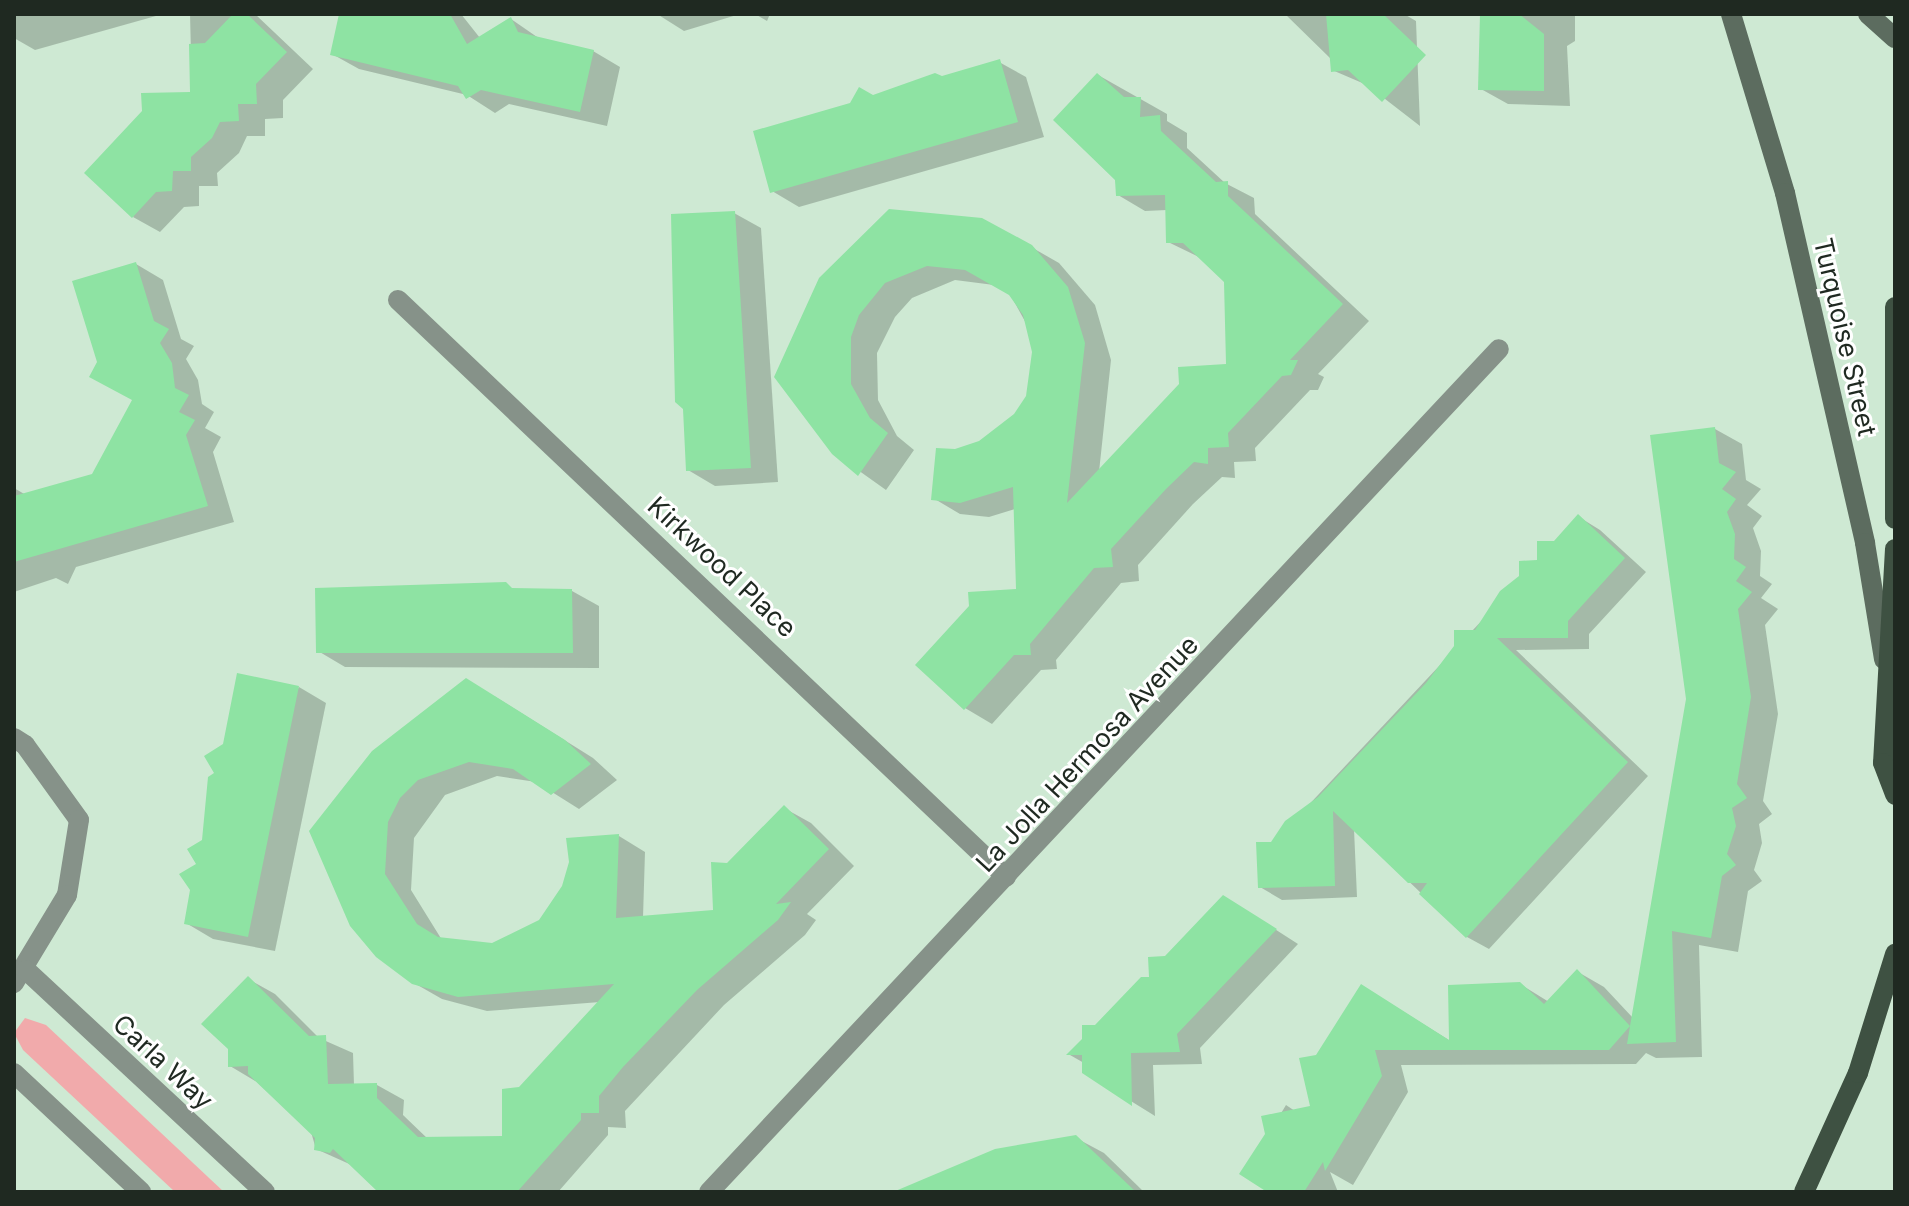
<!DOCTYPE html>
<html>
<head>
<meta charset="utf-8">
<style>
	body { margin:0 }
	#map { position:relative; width:1909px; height:1206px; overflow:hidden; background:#cee9d3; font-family:Inter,sans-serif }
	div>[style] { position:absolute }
	.green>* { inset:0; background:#f1aaab }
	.shadow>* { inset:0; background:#0003 }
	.building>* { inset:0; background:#8ee3a3 }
	.street>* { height:20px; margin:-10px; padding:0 10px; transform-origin:10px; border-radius:10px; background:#869289 }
	.secondary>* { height:20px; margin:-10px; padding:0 10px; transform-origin:10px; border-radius:10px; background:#5c6c5f }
	.primary>* { height:20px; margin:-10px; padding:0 10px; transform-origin:10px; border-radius:10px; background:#3e5142 }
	span { translate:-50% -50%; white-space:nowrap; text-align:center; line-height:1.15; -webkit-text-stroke:6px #fff; paint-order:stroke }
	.street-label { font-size:26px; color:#1f2921 }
	.frame { position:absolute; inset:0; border:16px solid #1f2921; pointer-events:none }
</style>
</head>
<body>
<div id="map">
	<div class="green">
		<i style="clip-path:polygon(25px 1018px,46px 1025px,224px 1192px,175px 1192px,23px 1050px,14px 1033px)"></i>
	</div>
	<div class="shadow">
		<i style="clip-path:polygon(14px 14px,163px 14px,35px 50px,14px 38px)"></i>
		<i style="clip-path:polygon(190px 14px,255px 14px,313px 69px,283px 100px,283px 118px,265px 119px,265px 136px,247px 136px,239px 153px,217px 173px,218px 186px,199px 186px,199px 206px,184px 207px,160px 232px,133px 217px,192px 94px)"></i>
		<i style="clip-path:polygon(341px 14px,461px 14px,480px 38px,511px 19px,540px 39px,593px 51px,620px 67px,607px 126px,509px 104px,495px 113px,467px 95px,359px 69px,332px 54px)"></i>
		<i style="clip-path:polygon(657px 14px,740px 14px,684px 31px)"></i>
		<i style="clip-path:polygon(755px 14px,770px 14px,767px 21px)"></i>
		<i style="clip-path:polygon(1285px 14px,1404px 14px,1416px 21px,1420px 126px,1367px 85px,1332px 70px,1331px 59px)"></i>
		<i style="clip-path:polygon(1482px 14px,1575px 14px,1575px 41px,1567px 46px,1570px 106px,1508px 104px,1481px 89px)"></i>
		<i style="clip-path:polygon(999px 62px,1026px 77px,1044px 137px,799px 207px,772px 191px,873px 97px)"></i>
		<i style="clip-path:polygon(1098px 75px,1167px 114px,1167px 121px,1187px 133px,1187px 148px,1225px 183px,1254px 198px,1255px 214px,1369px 321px,1318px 374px,1324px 377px,1318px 390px,1310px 390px,1255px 448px,1256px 461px,1234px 462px,1235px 478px,1222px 477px,1193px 504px,1138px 565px,1139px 581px,1121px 583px,1056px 660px,1057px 669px,1041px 670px,992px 724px,965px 708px,1018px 590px,1015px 509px,989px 517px,960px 514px,933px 498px,955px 451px,980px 443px,1015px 415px,1028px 397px,1034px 373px,1032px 334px,1010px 294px,994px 285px,955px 280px,912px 298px,895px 317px,877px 353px,878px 400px,897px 436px,914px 450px,886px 490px,834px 453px,821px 279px,1031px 247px,1059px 263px,1095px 305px,1111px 360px,1099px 472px,1229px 366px,1226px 281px,1201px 258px,1168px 242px,1167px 210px,1145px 211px,1118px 195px)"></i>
		<i style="clip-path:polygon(734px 213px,761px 228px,778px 482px,715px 486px,688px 470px)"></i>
		<i style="clip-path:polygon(136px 264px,163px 280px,181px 339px,194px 346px,186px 359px,198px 380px,202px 404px,214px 412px,205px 428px,221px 437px,213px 452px,234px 522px,76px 567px,68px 584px,56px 578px,14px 592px,14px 488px,26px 495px,93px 475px,135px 400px)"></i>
		<i style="clip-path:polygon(1715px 429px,1742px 444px,1746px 480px,1761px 489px,1747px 505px,1762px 516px,1753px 528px,1761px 551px,1760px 576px,1772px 584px,1761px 598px,1778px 609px,1765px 625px,1778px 714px,1763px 801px,1772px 814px,1759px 824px,1762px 843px,1754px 870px,1762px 881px,1748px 891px,1738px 952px,1699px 945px,1702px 1057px,1656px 1058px,1646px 1053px,1636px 1064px,1401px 1065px,1408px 1092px,1353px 1185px,1330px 1172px,1338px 1192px,1271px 1192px,1280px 1115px,1286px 1105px,1295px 1111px,1312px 1107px,1317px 1056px,1362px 986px,1452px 1042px,1520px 984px,1549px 1002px,1578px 972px,1604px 987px,1633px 1018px,1688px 699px)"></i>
		<i style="clip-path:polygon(1579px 517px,1600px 530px,1646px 572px,1589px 634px,1589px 649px,1516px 650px,1648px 776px,1489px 949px,1467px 937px,1354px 829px,1357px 897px,1282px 900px,1260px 887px,1272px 844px)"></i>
		<i style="clip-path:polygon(516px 590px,572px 591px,599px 606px,599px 668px,345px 667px,318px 651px)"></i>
		<i style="clip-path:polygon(299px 687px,326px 703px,275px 951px,213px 939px,186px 923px,203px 841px)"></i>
		<i style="clip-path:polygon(494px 696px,593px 758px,617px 780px,579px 809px,536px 782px,497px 776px,445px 795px,414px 838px,411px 890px,442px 940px,493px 945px,540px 922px,619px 836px,645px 852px,643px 918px,715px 911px,728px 865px,784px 808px,811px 823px,854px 866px,807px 914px,816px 920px,805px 935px,724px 1005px,625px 1111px,626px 1128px,608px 1127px,608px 1135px,558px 1192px,383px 1192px,356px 1167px,316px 1149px,311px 1132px,257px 1082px,230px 1066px,248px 979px,275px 994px,319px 1038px,353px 1053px,354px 1085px,377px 1085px,404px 1100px,403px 1115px,428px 1139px,504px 1138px,520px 1088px,600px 1002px,487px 1011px,442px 999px,414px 983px,312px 831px)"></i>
		<i style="clip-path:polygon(1247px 911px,1298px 944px,1200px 1048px,1202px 1064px,1153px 1065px,1155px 1116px,1084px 1072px,1084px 1063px,1070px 1055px,1151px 979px,1166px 957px)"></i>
		<i style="clip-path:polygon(1076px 1138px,1104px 1153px,1144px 1192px,973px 1192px)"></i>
	</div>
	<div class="building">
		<i style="clip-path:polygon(233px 14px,247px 14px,287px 52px,256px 84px,257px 104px,238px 104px,239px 121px,220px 122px,212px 138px,191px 157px,191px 171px,173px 171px,172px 191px,156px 192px,132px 218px,84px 173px,142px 111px,141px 93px,190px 92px,189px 44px,205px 43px)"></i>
		<i style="clip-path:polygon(339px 14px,450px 14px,467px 44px,511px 17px,518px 32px,594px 50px,580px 112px,481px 90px,466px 99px,458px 86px,330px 55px)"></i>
		<i style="clip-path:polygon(1326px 14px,1383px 14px,1426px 55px,1382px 102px,1348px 70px,1331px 72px)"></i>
		<i style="clip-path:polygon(1480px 14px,1519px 14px,1544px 34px,1544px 91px,1478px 90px)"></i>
		<i style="clip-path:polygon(1000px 59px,1018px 122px,770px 193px,753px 131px,850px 103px,859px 87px,873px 95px,935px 73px,942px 76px)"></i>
		<i style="clip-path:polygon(1097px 73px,1124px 97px,1141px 97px,1140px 117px,1160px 115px,1161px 131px,1216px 182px,1228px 181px,1228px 196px,1343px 304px,1290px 360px,1298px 360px,1291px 375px,1282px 376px,1228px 433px,1229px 447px,1208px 448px,1208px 464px,1194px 462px,1166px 489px,1111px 549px,1113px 567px,1094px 568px,1030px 644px,1031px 655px,1014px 655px,964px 710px,915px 665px,969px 606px,968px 592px,1016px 589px,1013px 487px,960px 503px,931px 500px,936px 448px,955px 449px,979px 441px,1014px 414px,1026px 396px,1032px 352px,1023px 315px,1009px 295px,965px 270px,927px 266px,885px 283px,859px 315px,851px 337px,851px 384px,870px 418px,888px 433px,858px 476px,832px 454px,774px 377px,819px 278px,889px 209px,982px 218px,1032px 245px,1068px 287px,1085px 343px,1067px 503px,1179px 384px,1178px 367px,1226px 364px,1224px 282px,1183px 243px,1166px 243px,1165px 195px,1116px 196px,1115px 180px,1053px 120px)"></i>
		<i style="clip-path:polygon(735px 211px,751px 468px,686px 471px,683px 409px,675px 402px,671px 214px)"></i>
		<i style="clip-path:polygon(136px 262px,154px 321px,169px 329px,160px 343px,172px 363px,175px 388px,189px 395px,179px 412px,195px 420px,186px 435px,208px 506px,14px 562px,14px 496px,92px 474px,132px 400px,89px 377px,97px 362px,72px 281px)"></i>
		<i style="clip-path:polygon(1715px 427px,1719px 463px,1736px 472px,1722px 489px,1736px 499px,1727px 512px,1735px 534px,1734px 559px,1746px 567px,1736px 581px,1752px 592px,1738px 609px,1751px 697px,1737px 784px,1747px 798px,1732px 808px,1736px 826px,1727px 854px,1736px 865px,1722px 876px,1711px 938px,1672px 931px,1676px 1042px,1627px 1044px,1630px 1026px,1609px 1050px,1375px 1050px,1382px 1076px,1325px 1171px,1323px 1162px,1304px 1192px,1267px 1192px,1239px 1174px,1265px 1134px,1261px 1116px,1310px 1106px,1299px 1058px,1316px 1055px,1361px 984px,1449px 1040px,1448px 985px,1520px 982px,1544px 1004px,1577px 969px,1630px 1026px,1686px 699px,1650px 435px)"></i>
		<i style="clip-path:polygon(1578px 514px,1625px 558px,1568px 621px,1568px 638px,1497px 638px,1628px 762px,1466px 938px,1419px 894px,1427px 883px,1408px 883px,1333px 811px,1335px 886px,1258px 888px,1256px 842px,1271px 842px,1285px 821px,1318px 797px,1426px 683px,1454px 646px,1454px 630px,1475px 630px,1500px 591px,1519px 576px,1519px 561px,1537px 560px,1537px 541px,1554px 541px)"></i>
		<i style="clip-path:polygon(506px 582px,512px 588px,572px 589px,573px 653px,316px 653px,315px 588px)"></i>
		<i style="clip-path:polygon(237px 673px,299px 686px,248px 937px,184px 924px,190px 890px,179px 874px,196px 864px,187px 849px,202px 840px,208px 777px,214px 773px,204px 756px,223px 744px)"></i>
		<i style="clip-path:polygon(466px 678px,565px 740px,591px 764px,551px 795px,513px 769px,469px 762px,418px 780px,400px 798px,388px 822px,385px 874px,417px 924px,438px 937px,492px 943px,539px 920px,562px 886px,569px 862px,566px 838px,619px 834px,616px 918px,713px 910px,711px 862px,727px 863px,784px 805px,829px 849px,776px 904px,791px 902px,778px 920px,697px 990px,623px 1067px,599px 1096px,599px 1113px,581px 1113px,581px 1120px,517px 1192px,378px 1192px,333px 1149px,330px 1153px,314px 1150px,315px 1138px,248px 1074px,248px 1066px,228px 1067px,228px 1049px,201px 1024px,248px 976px,309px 1036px,326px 1035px,328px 1084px,377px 1083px,377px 1098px,418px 1137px,502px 1136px,502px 1089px,519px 1087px,614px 984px,458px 997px,412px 984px,376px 957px,350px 926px,309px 831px,372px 751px)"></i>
		<i style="clip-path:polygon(1223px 895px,1277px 929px,1177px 1034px,1180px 1052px,1131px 1053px,1132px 1106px,1082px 1073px,1082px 1055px,1066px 1055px,1082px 1039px,1082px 1025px,1095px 1025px,1141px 977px,1149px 977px,1148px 957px,1165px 956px)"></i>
		<i style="clip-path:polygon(1076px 1135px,1136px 1192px,893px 1192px,995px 1149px)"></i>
	</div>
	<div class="street">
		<i style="left:398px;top:300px;width:838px;rotate:43.5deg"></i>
		<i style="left:14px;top:738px;width:13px;rotate:32deg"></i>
		<i style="left:25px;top:745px;width:92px;rotate:54.2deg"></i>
		<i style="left:79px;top:820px;width:76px;rotate:99.1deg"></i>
		<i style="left:67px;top:895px;width:103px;rotate:121.1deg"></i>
		<i style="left:26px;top:970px;width:326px;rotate:42.9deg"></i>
		<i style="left:14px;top:1073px;width:174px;rotate:43.1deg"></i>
		<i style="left:709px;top:1192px;width:1155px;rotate:-46.86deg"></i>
	</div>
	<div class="secondary">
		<i style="left:1731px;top:14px;width:187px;rotate:73.2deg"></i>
		<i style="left:1785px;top:193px;width:359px;rotate:77.1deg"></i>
		<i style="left:1865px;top:543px;width:118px;rotate:80.7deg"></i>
		<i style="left:1868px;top:14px;width:36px;rotate:42deg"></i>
	</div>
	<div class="primary">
		<i style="left:1895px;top:307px;width:212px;rotate:90deg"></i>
		<i style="left:1895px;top:549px;width:214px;rotate:93.2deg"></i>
		<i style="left:1883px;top:763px;width:34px;rotate:69deg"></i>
		<i style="left:1804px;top:1192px;width:131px;rotate:-65.6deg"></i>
		<i style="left:1858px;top:1073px;width:125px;rotate:-72.7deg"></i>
	</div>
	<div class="street-label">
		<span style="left:1845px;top:337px;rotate:77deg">Turquoise Street</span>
		<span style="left:722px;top:567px;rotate:43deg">Kirkwood Place</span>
		<span style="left:1087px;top:754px;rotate:-47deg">La Jolla Hermosa Avenue</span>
		<span style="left:163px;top:1062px;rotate:43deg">Carla Way</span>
	</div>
	<div class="frame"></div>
</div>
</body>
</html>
